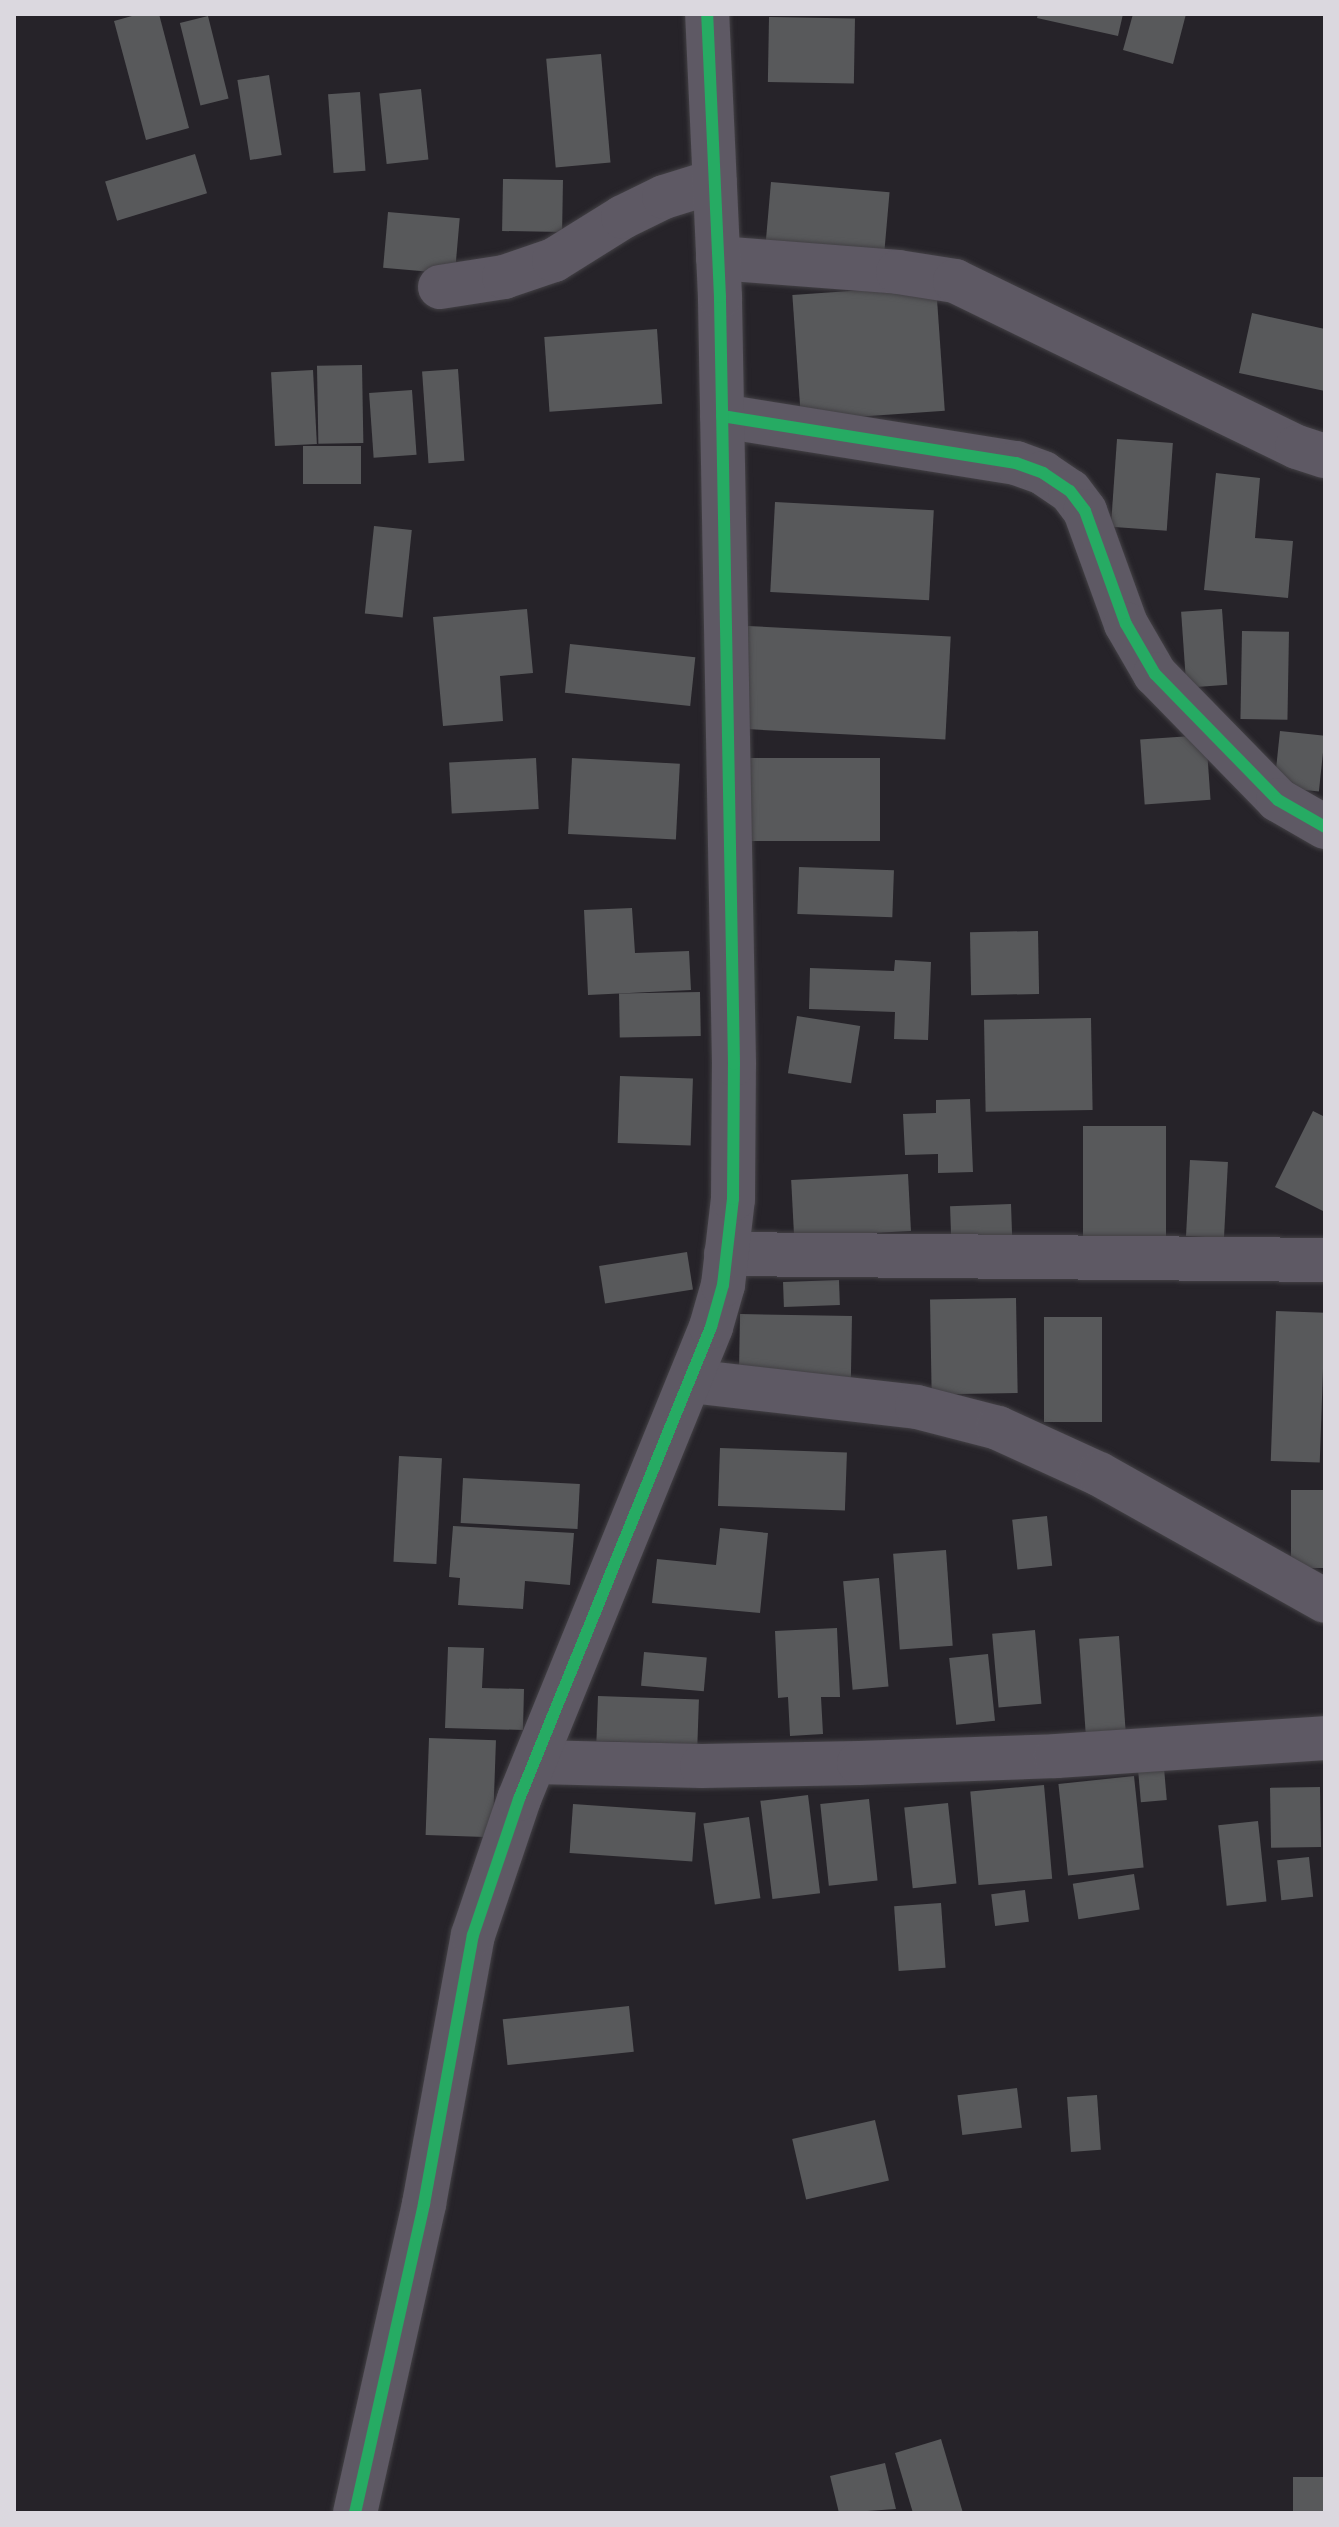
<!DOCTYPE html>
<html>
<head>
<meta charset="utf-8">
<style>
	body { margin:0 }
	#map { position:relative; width:1339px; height:2527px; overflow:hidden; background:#262329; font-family:Commissioner,sans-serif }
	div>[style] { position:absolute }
	.building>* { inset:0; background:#58595b; transform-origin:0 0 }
	.roads { filter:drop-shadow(0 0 2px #434145) drop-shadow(0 0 2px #434145) }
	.minor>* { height:44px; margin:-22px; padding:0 22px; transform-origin:22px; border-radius:22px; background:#5e5964 }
	.cycleway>* { height:12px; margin:-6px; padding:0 6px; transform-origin:6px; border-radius:6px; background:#26ab63 }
	span { translate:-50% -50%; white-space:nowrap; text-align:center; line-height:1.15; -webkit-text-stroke:8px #26212b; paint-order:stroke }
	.frame { position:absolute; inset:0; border:16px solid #dbd8df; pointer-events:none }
</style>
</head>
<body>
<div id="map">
	<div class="building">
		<i style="clip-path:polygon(139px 14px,159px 14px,189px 128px,146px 140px,114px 21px)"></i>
		<i style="clip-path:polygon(1038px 14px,1123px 14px,1118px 36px,1037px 18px)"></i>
		<i style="clip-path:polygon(1133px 14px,1186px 14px,1173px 64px,1123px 50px)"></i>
		<i style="left:208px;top:16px;width:85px;height:29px;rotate:76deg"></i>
		<i style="left:769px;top:17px;width:86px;height:65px;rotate:1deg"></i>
		<i style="left:601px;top:54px;width:109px;height:55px;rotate:85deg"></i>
		<i style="left:269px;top:75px;width:81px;height:32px;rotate:81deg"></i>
		<i style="left:421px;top:89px;width:71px;height:42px;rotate:84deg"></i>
		<i style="left:360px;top:92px;width:79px;height:32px;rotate:86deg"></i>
		<i style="left:195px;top:154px;width:41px;height:94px;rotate:73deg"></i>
		<i style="left:503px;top:179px;width:60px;height:52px;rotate:1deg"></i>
		<i style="left:771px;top:182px;width:119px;height:65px;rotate:5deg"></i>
		<i style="left:388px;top:212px;width:72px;height:56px;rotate:5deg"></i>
		<i style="left:936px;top:285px;width:126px;height:144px;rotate:86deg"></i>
		<i style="clip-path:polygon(1252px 313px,1325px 329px,1325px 391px,1239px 373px)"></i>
		<i style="left:657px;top:329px;width:75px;height:113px;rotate:86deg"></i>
		<i style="left:362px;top:365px;width:78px;height:45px;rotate:89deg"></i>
		<i style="left:458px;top:369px;width:92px;height:36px;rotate:86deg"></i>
		<i style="left:313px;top:370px;width:74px;height:42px;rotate:87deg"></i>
		<i style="left:412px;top:390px;width:65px;height:43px;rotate:86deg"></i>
		<i style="left:1117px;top:439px;width:56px;height:88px;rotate:4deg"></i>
		<i style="left:303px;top:446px;width:58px;height:38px"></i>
		<i style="clip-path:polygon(1216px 473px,1260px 478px,1255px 538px,1293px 541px,1288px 598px,1204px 590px)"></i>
		<i style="left:775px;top:502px;width:159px;height:90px;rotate:3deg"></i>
		<i style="left:374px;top:526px;width:38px;height:88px;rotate:6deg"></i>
		<i style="clip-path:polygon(527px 609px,533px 673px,500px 676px,503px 721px,443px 726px,433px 617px)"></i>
		<i style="left:1222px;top:609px;width:76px;height:41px;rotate:86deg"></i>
		<i style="left:748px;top:626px;width:203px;height:103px;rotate:3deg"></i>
		<i style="left:1242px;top:631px;width:47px;height:88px;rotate:1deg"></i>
		<i style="left:570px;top:644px;width:126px;height:49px;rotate:6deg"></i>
		<i style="left:1280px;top:731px;width:45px;height:56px;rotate:6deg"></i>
		<i style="left:1206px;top:735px;width:65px;height:66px;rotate:86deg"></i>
		<i style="left:536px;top:758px;width:51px;height:87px;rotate:87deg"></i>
		<i style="left:572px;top:758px;width:108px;height:76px;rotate:3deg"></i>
		<i style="left:741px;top:758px;width:139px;height:83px"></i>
		<i style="left:799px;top:867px;width:95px;height:47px;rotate:2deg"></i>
		<i style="clip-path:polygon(632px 908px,635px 953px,689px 951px,691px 990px,588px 995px,584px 910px)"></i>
		<i style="left:1038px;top:931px;width:63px;height:68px;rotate:89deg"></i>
		<i style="clip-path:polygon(895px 960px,931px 962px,928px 1040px,894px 1039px,895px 1012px,809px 1009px,810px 968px,894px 971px)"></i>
		<i style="left:700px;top:992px;width:44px;height:81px;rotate:89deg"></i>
		<i style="left:797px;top:1016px;width:64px;height:58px;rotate:9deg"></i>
		<i style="left:1091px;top:1018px;width:92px;height:107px;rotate:89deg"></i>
		<i style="left:620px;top:1076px;width:73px;height:67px;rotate:2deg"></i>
		<i style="clip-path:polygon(970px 1099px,973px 1172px,938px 1173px,938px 1154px,905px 1155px,903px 1114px,936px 1113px,936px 1100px)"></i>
		<i style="clip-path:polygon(1313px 1111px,1325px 1117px,1325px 1212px,1275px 1187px)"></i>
		<i style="left:1083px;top:1126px;width:83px;height:112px"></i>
		<i style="left:1190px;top:1160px;width:38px;height:76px;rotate:3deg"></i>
		<i style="left:908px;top:1174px;width:57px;height:117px;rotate:87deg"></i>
		<i style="left:1011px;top:1204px;width:32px;height:61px;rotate:88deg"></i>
		<i style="left:687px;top:1252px;width:38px;height:89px;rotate:81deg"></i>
		<i style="left:839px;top:1280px;width:25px;height:56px;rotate:88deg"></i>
		<i style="left:1016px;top:1298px;width:95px;height:86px;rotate:89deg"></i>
		<i style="left:1276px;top:1311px;width:49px;height:150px;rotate:2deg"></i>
		<i style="left:740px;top:1314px;width:112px;height:64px;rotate:1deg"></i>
		<i style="left:1044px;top:1317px;width:58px;height:105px"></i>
		<i style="left:720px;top:1448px;width:127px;height:58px;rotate:2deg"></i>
		<i style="left:399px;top:1456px;width:43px;height:106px;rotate:3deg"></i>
		<i style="left:463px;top:1478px;width:117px;height:45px;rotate:3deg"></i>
		<i style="left:1291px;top:1490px;width:34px;height:78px"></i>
		<i style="left:1047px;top:1516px;width:50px;height:35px;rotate:84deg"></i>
		<i style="clip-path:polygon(453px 1526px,574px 1533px,570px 1585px,525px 1581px,523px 1609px,458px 1605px,460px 1578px,449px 1577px)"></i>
		<i style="clip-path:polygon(720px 1528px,768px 1533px,760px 1613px,652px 1603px,657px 1559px,716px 1565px)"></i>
		<i style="left:946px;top:1550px;width:96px;height:53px;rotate:86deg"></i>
		<i style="left:879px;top:1578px;width:109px;height:36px;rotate:85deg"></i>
		<i style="clip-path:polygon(837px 1628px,840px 1697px,821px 1697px,823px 1734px,790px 1736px,788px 1697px,778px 1698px,775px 1631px)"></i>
		<i style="left:1035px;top:1630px;width:74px;height:43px;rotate:85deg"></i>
		<i style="left:1119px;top:1636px;width:94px;height:40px;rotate:86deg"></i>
		<i style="clip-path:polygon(448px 1647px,484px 1648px,482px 1688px,524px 1689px,523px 1730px,445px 1728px)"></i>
		<i style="left:644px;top:1652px;width:63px;height:34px;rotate:5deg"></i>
		<i style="left:988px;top:1654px;width:67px;height:39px;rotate:84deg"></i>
		<i style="left:598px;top:1696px;width:101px;height:45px;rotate:2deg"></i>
		<i style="left:429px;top:1738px;width:67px;height:97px;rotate:2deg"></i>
		<i style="left:1164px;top:1768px;width:32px;height:26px;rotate:85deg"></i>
		<i style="left:1134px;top:1776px;width:92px;height:76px;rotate:84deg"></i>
		<i style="left:1044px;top:1785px;width:94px;height:74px;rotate:85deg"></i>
		<i style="left:1320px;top:1787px;width:60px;height:50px;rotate:89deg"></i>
		<i style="left:808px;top:1795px;width:99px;height:48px;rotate:83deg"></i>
		<i style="left:869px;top:1799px;width:82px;height:49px;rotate:84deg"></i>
		<i style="left:948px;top:1803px;width:81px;height:44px;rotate:84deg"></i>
		<i style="left:573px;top:1804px;width:123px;height:49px;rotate:4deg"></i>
		<i style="left:749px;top:1817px;width:82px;height:46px;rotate:82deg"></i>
		<i style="left:1258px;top:1821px;width:81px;height:40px;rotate:84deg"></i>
		<i style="left:1309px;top:1857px;width:40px;height:32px;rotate:84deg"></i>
		<i style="left:1134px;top:1874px;width:36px;height:62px;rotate:81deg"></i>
		<i style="left:1025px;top:1890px;width:32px;height:34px;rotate:83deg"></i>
		<i style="left:941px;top:1903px;width:65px;height:47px;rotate:86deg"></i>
		<i style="left:629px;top:2006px;width:46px;height:127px;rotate:84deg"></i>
		<i style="left:1017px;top:2088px;width:40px;height:60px;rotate:83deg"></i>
		<i style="left:1097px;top:2095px;width:55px;height:30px;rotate:86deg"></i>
		<i style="left:875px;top:2120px;width:62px;height:85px;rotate:77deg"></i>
		<i style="clip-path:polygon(941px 2439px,963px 2513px,913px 2513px,895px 2453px)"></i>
		<i style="clip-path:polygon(885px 2463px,896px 2509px,839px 2513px,830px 2476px)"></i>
		<i style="left:1293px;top:2477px;width:32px;height:36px"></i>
	</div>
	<div class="roads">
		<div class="minor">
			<i style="left:718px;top:258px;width:181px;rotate:4.4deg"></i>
			<i style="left:898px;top:272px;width:58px;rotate:9deg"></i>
			<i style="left:955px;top:281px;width:380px;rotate:25.9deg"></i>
			<i style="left:1297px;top:447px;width:29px;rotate:18deg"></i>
			<i style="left:440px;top:287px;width:65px;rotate:-8.9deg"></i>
			<i style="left:504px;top:277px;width:53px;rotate:-18.8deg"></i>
			<i style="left:554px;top:260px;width:81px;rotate:-31.9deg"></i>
			<i style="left:623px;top:217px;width:46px;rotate:-26deg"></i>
			<i style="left:664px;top:197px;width:53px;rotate:-17.4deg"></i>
			<i style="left:722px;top:416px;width:298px;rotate:9.1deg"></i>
			<i style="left:1016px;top:463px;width:29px;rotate:20deg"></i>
			<i style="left:1043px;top:473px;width:32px;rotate:34deg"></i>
			<i style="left:1070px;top:491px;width:25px;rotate:53deg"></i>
			<i style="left:1085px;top:511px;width:120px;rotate:70.1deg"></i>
			<i style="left:1126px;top:624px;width:58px;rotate:59.9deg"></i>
			<i style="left:1155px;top:674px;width:176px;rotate:45.7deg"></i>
			<i style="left:1278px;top:800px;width:54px;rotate:29.9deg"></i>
			<i style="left:726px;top:1254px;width:599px;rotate:0.57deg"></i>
			<i style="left:690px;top:1381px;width:228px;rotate:6.5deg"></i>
			<i style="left:917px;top:1407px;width:84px;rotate:14.5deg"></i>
			<i style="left:998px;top:1428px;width:111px;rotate:24.5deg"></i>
			<i style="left:1099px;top:1474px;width:259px;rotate:29.3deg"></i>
			<i style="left:536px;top:1762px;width:166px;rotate:1.4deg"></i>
			<i style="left:702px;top:1766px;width:157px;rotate:-1.1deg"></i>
			<i style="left:859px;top:1763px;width:197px;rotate:-2deg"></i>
			<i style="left:1056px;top:1756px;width:270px;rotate:-3.8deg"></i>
			<i style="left:355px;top:2513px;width:317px;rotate:-77.4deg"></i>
			<i style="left:424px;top:2204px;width:273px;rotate:-79.7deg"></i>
			<i style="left:473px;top:1935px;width:144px;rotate:-71.3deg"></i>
			<i style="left:519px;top:1799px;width:510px;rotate:-67.86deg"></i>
			<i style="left:711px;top:1327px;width:44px;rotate:-74.1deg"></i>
			<i style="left:723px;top:1285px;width:87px;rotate:-83.4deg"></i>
			<i style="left:733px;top:1199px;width:135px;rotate:-89.6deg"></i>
			<i style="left:734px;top:1064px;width:767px;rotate:-91.05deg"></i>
			<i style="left:720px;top:297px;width:283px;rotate:-92.6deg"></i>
		</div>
	</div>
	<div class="cycleway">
		<i style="left:722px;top:416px;width:298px;rotate:9.1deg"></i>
		<i style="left:1016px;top:463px;width:29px;rotate:20deg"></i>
		<i style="left:1043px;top:473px;width:32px;rotate:34deg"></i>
		<i style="left:1070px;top:491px;width:25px;rotate:53deg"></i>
		<i style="left:1085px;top:511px;width:120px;rotate:70.1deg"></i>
		<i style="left:1126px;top:624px;width:58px;rotate:59.9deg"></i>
		<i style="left:1155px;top:674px;width:176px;rotate:45.7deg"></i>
		<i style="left:1278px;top:800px;width:54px;rotate:29.9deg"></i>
		<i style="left:355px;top:2513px;width:317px;rotate:-77.4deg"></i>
		<i style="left:424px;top:2204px;width:273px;rotate:-79.7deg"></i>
		<i style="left:473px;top:1935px;width:144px;rotate:-71.3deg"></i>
		<i style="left:519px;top:1799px;width:510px;rotate:-67.86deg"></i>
		<i style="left:711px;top:1327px;width:44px;rotate:-74.1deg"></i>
		<i style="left:723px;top:1285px;width:87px;rotate:-83.4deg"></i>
		<i style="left:733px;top:1199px;width:135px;rotate:-89.6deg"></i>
		<i style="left:734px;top:1064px;width:767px;rotate:-91.05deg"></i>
		<i style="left:720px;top:297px;width:283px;rotate:-92.6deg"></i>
	</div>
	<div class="frame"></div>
</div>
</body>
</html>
